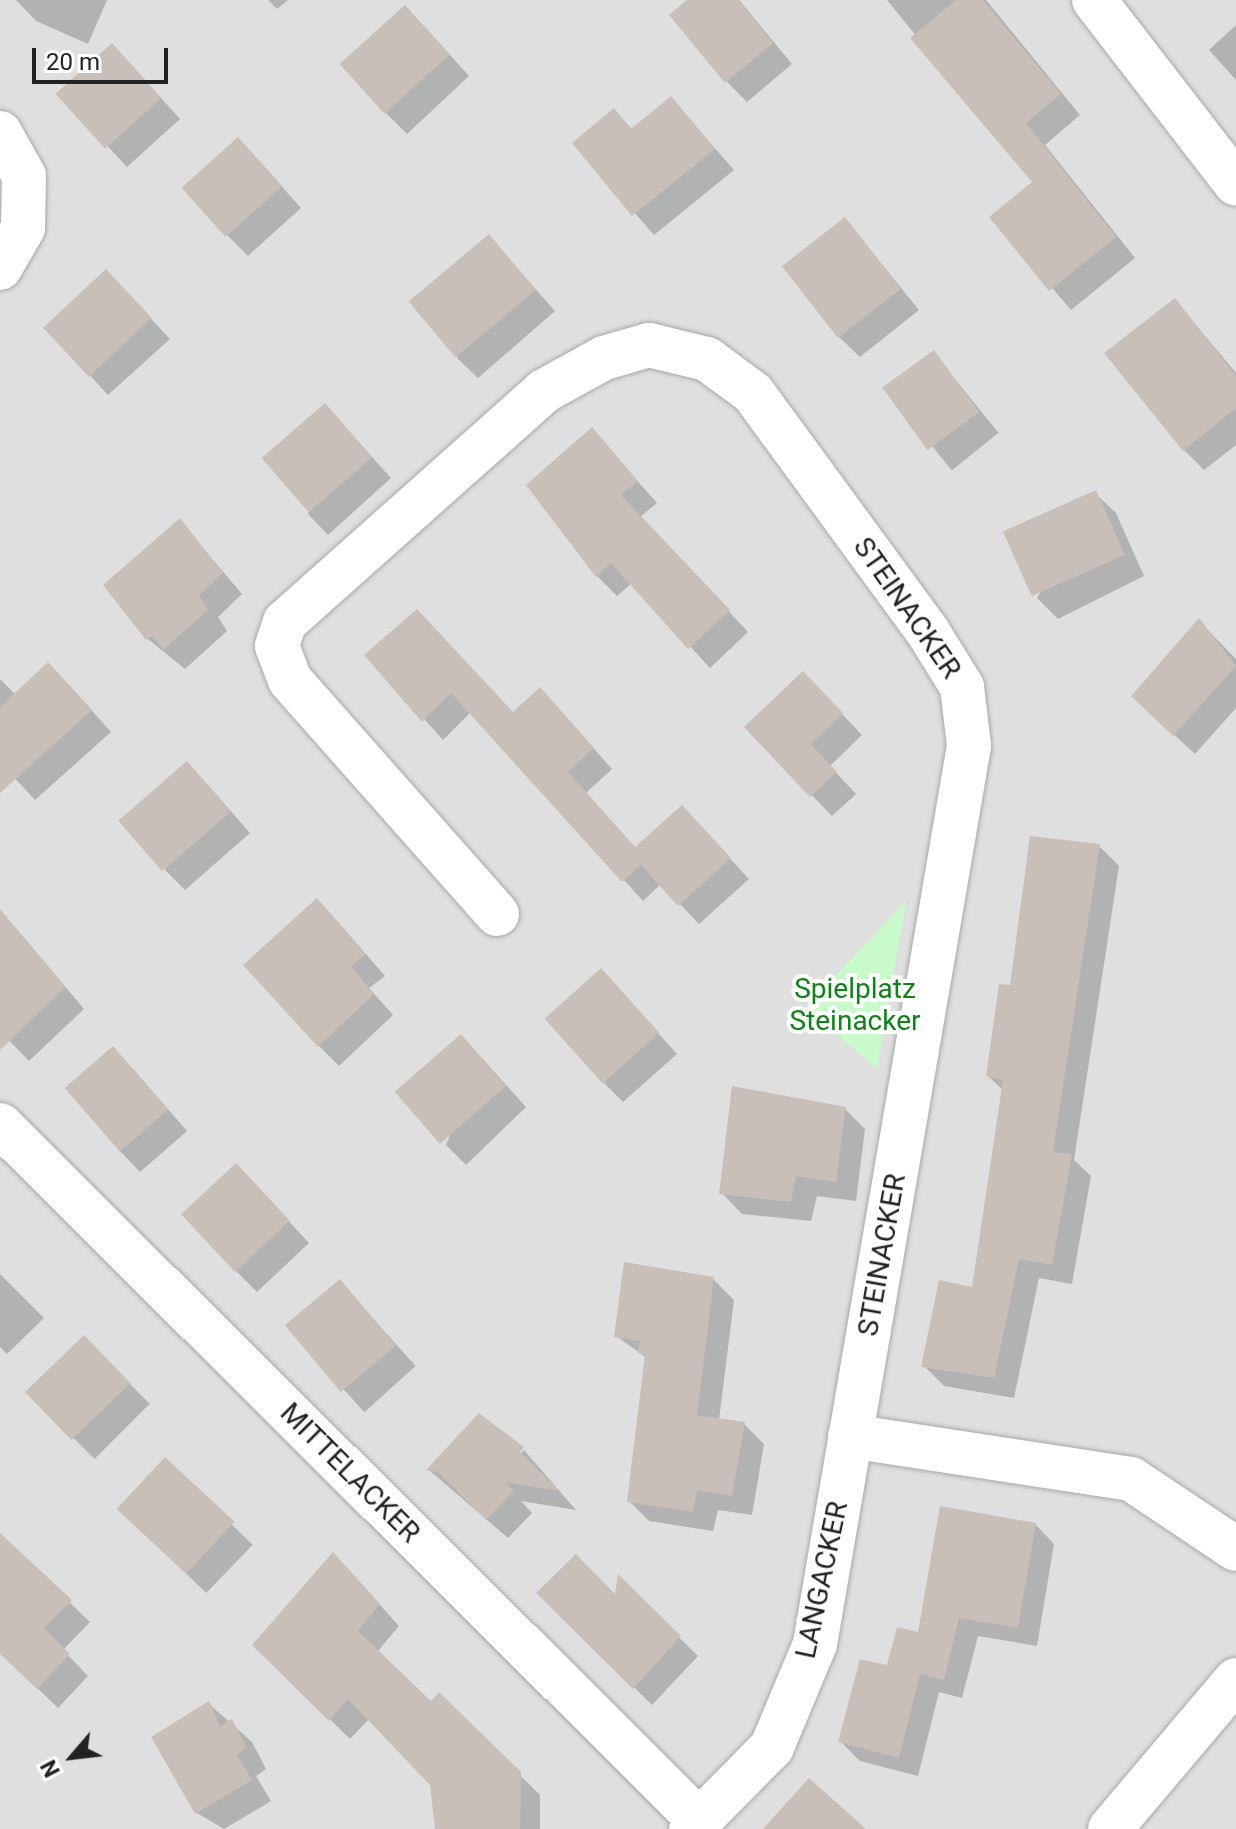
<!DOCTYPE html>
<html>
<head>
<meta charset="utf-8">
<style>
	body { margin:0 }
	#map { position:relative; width:1236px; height:1829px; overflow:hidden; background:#f2efe9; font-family:Roboto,sans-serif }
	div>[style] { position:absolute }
	.residential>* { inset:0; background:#e0dfdf; transform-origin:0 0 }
	.park>* { inset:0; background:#c8facc }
	.shadow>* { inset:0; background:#0003; transform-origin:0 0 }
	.building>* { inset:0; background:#c7bfb8; transform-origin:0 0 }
	.roads { filter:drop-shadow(0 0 2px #a9a9a9) drop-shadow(0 0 2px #a9a9a9) }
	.minor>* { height:44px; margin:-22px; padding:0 22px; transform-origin:22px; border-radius:22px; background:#fff }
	span { translate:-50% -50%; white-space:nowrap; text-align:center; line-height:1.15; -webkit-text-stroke:8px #fff; paint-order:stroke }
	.street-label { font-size:28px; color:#222 }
	.park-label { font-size:28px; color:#0c8416 }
	.north { position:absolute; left:32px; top:1717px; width:80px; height:80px; -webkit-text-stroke:6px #fff; paint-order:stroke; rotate:242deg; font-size:22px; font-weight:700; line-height:32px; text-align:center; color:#222 }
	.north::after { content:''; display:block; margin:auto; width:28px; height:36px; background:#222; clip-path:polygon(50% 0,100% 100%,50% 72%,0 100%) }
	.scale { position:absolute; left:32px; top:48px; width:136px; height:36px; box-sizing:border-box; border:4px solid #222; border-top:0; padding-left:10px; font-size:24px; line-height:28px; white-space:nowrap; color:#222; -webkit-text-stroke:6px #fff; paint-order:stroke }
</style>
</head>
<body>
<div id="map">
	<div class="residential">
		<i style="left:0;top:0;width:1236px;height:1829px"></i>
	</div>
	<div class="park">
		<i style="clip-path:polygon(906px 901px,877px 1069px,806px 1007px)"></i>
	</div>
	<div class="shadow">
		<i style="clip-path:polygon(16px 0,107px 0,88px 44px,36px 21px)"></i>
		<i style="clip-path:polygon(268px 0,288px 0,277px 9px)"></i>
		<i style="clip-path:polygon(691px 0,739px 0,792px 64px,747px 102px,727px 82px)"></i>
		<i style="clip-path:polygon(887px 0,986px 0,1080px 115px,1045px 145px,1135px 258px,1071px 310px,991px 217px,1035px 183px)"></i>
		<i style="clip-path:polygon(1236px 25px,1236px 80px,1209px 50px)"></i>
		<i style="clip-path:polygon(426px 28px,469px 76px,407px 134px,386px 113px)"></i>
		<i style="clip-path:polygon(132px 66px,180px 119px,127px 167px,59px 94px)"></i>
		<i style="clip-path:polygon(671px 98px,734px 170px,654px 235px,574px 143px,614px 111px,633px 130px)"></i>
		<i style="clip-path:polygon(258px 160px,301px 208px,248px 256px,227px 235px)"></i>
		<i style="clip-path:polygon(845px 219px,919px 310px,860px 357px,839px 337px)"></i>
		<i style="clip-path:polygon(489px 237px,555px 311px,478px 378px,457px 358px)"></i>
		<i style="clip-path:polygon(126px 292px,170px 339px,108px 395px,45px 327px)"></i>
		<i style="clip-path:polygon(1175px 300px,1236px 373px,1236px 445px,1204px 470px,1184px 450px)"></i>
		<i style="left:933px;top:352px;width:104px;height:60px;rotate:51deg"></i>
		<i style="clip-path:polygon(325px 405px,391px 478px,328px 535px,308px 514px)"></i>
		<i style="clip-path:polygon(592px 430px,657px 503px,640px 517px,748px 632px,710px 668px,632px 583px,617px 596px,597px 576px)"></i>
		<i style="clip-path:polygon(1095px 493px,1116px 513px,1144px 576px,1058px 619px,1037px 598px)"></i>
		<i style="clip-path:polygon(179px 520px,242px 594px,218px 617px,227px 631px,185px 669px,148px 639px)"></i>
		<i style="clip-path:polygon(1199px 621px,1236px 659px,1236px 708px,1195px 754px,1154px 716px)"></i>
		<i style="clip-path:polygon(367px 655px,514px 714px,559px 710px,612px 769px,586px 793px,636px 849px,701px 827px,749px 879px,699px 924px,661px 884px,643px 901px,471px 712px,443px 740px)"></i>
		<i style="clip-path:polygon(0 679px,16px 695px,69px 685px,111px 732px,35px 800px,0 762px)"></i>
		<i style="clip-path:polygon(823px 694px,862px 735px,830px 766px,856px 794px,832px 816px,746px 727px)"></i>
		<i style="clip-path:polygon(207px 784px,250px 833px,185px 890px,165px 870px)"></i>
		<i style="clip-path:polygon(1099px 846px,1119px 866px,1074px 1160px,1091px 1176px,1072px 1284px,1039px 1278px,1014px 1398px,944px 1386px,924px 1366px,974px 1290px,1004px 1091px,988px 1076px,1011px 987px)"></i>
		<i style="clip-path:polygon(337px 921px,385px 976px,369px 988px,393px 1015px,339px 1066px,319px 1046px)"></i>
		<i style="clip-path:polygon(15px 927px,84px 1009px,29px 1061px,0 1031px,0 940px)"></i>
		<i style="clip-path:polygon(621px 992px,677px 1054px,623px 1102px,603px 1082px)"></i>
		<i style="clip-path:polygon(481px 1057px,526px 1107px,466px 1165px,446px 1145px)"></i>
		<i style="clip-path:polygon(133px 1069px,187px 1131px,140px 1172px,120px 1151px)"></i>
		<i style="clip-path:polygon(845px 1109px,865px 1129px,856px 1201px,817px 1196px,811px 1221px,742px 1214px,722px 1193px)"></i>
		<i style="clip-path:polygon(256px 1186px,309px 1243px,257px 1292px,236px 1271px)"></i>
		<i style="clip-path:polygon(0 1274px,44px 1318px,7px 1354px,0 1347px)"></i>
		<i style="clip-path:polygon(713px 1279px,734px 1300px,719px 1420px,744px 1424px,764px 1444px,752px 1515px,718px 1510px,713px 1531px,649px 1521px,629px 1501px,647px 1358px,616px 1336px)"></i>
		<i style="left:340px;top:1282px;width:113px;height:69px;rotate:48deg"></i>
		<i style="left:84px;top:1338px;width:93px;height:78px;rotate:45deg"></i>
		<i style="clip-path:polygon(520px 1448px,515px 1461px,524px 1450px,576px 1510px,521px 1501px,532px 1513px,508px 1538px,429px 1470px)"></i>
		<i style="left:165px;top:1460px;width:122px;height:67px;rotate:44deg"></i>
		<i style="clip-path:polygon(1035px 1524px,1054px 1544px,1037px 1646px,978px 1636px,962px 1698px,939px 1692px,918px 1776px,860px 1761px,841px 1742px,889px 1668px)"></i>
		<i style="clip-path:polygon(0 1536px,90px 1622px,63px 1650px,88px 1676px,58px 1708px,0 1652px)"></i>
		<i style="clip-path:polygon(353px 1575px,399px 1626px,377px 1652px,431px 1704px,439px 1695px,540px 1795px,540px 1829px,437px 1829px,432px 1784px,370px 1718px,350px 1739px,255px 1645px)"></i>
		<i style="clip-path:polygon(619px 1578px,698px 1656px,652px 1705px,539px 1593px,616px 1598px)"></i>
		<i style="clip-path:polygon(208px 1703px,252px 1742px,266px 1769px,256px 1776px,271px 1801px,224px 1829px,197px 1813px)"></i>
	</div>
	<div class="building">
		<i style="clip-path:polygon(687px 0,738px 0,773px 43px,725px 83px,669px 15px)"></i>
		<i style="clip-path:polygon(956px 0,983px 0,1061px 94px,1026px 123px,1116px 237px,1049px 291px,989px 217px,1032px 182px,910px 38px)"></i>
		<i style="left:405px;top:5px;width:67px;height:88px;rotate:48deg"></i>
		<i style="left:112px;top:43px;width:74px;height:76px;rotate:48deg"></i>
		<i style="clip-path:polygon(671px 96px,715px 149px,632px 216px,572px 143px,614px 108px,631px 129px)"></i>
		<i style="left:238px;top:137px;width:66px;height:76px;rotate:48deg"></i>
		<i style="left:845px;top:217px;width:91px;height:80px;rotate:52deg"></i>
		<i style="left:489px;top:234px;width:73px;height:105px;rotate:50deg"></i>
		<i style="left:106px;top:269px;width:67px;height:86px;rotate:47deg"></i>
		<i style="clip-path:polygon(1175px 298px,1236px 376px,1236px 408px,1183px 451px,1104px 353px)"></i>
		<i style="left:934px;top:350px;width:77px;height:64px;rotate:54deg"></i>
		<i style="left:325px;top:403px;width:72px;height:84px;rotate:49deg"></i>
		<i style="clip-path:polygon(592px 427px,638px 481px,621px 495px,730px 610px,688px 649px,611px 563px,596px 577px,526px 485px)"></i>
		<i style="left:1096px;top:490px;width:71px;height:102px;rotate:66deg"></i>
		<i style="clip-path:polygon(180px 518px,223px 573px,199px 595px,208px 610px,163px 650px,153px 636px,146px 640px,103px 585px)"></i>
		<i style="clip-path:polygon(417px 609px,513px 712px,540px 687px,594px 748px,568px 772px,635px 847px,682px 805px,731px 858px,678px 906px,641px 865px,622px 882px,451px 693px,422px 722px,364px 655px)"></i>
		<i style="clip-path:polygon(1199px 618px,1236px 666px,1173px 736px,1131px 696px)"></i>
		<i style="clip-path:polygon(48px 662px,92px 710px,0 793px,0 707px)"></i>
		<i style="clip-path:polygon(803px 671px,843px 713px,811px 744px,837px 772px,810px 797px,744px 727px)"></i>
		<i style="left:187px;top:761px;width:67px;height:91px;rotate:49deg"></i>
		<i style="clip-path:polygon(1030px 836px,1100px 844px,1053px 1152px,1072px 1154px,1052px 1265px,1019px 1259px,994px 1378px,921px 1367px,939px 1280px,972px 1287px,1003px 1080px,986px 1076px,999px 984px,1010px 985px)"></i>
		<i style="clip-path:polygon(317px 898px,366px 954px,351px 966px,374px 994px,318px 1047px,243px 965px)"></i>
		<i style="clip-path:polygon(0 909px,65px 987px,0 1050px)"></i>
		<i style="left:601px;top:968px;width:87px;height:76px;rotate:48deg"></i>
		<i style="left:461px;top:1034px;width:69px;height:88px;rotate:49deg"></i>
		<i style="left:113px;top:1046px;width:84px;height:64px;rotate:49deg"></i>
		<i style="clip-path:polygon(732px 1086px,846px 1107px,836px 1182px,796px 1176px,791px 1202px,719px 1194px)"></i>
		<i style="left:236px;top:1163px;width:79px;height:75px;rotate:47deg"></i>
		<i style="clip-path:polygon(624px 1262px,714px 1277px,697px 1415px,745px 1422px,732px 1496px,697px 1490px,693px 1512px,627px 1502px,645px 1354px,638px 1353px,640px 1341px,614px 1337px)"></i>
		<i style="left:340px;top:1279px;width:87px;height:72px;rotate:50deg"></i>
		<i style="left:84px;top:1335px;width:67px;height:82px;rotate:46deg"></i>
		<i style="clip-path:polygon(479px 1413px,524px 1447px,520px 1452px,560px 1491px,505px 1482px,514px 1491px,486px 1520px,438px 1472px,426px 1470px)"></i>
		<i style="left:165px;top:1457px;width:95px;height:71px;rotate:43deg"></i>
		<i style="clip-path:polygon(940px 1506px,1036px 1523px,1018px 1628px,959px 1618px,944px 1680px,920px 1674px,899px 1758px,838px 1742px,860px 1659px,887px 1665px,897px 1627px,918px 1632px)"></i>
		<i style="clip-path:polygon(0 1533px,72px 1600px,44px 1628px,70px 1654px,37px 1689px,0 1654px)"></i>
		<i style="clip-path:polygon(333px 1552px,380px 1604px,358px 1631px,431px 1701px,439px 1692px,521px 1772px,520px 1829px,435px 1829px,430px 1785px,348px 1699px,329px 1721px,252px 1645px)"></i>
		<i style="clip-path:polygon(576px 1554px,615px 1594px,618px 1574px,681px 1636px,633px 1689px,536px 1593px)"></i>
		<i style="clip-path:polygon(209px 1701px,220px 1726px,232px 1719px,246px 1747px,237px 1755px,252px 1780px,195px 1814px,151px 1737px)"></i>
		<i style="clip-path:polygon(809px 1778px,866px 1829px,763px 1829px)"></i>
	</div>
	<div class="roads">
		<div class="minor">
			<i style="left:1094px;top:0;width:232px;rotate:52.3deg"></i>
			<i style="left:0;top:133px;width:49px;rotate:60.8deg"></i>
			<i style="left:24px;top:176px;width:52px;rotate:91.1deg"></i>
			<i style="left:23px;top:228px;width:46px;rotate:119.9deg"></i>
			<i style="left:497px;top:914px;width:312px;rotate:-131.5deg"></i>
			<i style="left:290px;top:680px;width:36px;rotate:-111deg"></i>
			<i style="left:277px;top:646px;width:25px;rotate:-72deg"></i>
			<i style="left:285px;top:622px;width:347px;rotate:-41.7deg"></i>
			<i style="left:544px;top:391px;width:68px;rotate:-28.8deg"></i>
			<i style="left:604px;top:358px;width:47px;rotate:-16.1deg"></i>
			<i style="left:649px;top:345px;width:60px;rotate:13.6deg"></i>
			<i style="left:707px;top:359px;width:57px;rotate:36.5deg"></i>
			<i style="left:753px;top:393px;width:296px;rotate:53.8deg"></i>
			<i style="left:928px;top:632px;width:65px;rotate:58.3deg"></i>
			<i style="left:962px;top:687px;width:59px;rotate:83.2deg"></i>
			<i style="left:969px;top:746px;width:911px;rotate:99.73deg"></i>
			<i style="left:815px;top:1644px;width:112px;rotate:112.7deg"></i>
			<i style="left:772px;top:1747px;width:115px;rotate:134.6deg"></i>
			<i style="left:0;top:1125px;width:987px;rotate:44.84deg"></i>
			<i style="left:850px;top:1436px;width:284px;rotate:8.7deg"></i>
			<i style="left:1131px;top:1479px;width:126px;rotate:33.7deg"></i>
			<i style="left:1110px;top:1829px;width:195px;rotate:-49.8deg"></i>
		</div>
	</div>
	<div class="street-label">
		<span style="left:907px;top:608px;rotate:55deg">STEINACKER</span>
		<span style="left:882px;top:1255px;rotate:-80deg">STEINACKER</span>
		<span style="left:350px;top:1473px;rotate:45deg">MITTELACKER</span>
		<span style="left:822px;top:1580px;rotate:-78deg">LANGACKER</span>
	</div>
	<div class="park-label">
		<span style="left:855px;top:1005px">Spielplatz<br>Steinacker</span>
	</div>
	<div class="north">N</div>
	<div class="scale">20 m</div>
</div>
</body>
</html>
